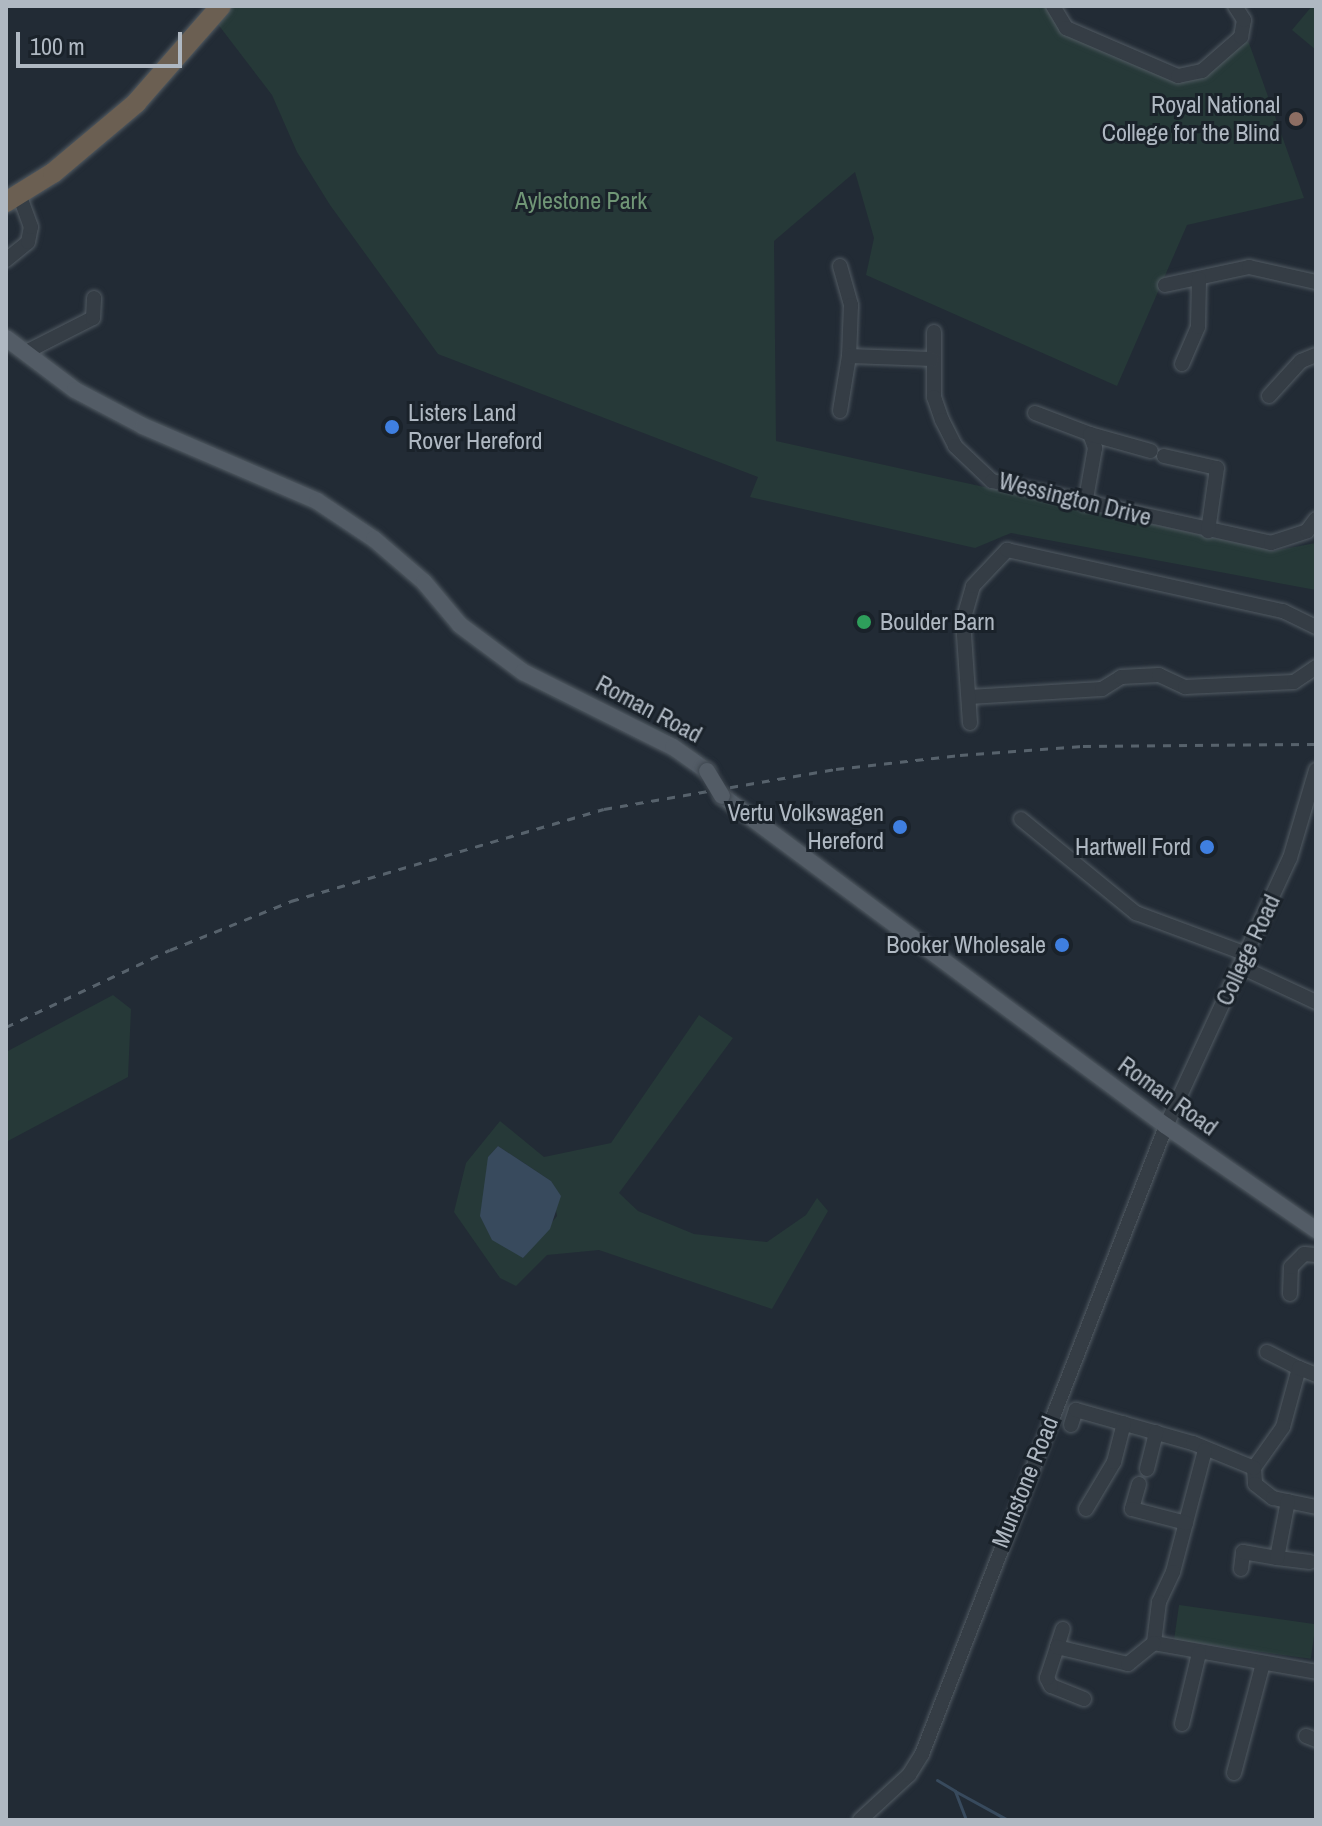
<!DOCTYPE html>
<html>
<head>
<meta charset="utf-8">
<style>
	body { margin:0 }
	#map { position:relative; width:1322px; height:1826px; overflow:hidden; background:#222b35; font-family:"Archivo Narrow",sans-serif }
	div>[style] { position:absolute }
	.green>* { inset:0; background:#263938; transform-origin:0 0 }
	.water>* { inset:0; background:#384a5d }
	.stream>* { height:3px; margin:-1.5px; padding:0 1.5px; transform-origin:1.5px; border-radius:1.5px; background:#384a5d }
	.roads { filter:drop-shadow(0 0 2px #525b63) drop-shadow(0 0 2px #525b63) }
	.minor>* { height:14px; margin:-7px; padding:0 7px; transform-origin:7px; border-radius:7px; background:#353d45 }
	.major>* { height:16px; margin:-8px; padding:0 8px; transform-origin:8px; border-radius:8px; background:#535c66 }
	.highway>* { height:20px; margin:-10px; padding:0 10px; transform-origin:10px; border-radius:10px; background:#6b5f52 }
	.rail>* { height:3px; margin-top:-1.5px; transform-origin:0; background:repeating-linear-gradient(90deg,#57626c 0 8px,transparent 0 16px) }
	.bridges { filter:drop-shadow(0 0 2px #3e464f) drop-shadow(0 0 2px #3e464f) }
	.major-bridge>* { height:16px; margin:-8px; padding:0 8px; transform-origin:8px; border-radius:8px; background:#535c66 }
	.dots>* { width:22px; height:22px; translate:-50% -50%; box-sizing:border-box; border:4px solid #1a222a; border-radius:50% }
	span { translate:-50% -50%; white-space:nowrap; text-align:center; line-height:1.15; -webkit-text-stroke:6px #1a222a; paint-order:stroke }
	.poi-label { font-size:24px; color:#afb8c2 }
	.right { translate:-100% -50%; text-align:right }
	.left { translate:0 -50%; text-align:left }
	.park-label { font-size:24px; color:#709676 }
	.street-label { font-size:24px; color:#afb8c2 }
	.frame { position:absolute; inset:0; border:8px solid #afb8c2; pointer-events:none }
	.scale { position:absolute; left:16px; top:32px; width:166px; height:36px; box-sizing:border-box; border:4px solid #afb8c2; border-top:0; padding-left:10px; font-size:24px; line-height:28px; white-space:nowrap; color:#afb8c2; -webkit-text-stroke:6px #1a222a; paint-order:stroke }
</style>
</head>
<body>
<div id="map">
	<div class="green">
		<i style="clip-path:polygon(230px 6px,1053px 6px,1057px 19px,1189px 75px,1241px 37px,1249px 43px,1304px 198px,1187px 225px,1117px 386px,866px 275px,874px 238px,855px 172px,774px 241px,776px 441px,1273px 551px,1316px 543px,1316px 590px,1011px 533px,975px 548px,750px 497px,758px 477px,438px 354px,330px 205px,297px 152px,272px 95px,217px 23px)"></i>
		<i style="clip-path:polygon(1312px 6px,1316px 6px,1316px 50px,1292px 30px)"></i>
		<i style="clip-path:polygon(113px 995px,131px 1009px,128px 1077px,6px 1142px,6px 1052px)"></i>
		<i style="clip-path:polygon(evenodd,699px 1015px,733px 1038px,619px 1193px,638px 1211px,694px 1234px,767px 1242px,806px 1215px,817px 1198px,828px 1211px,772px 1309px,599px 1250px,547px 1255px,516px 1286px,500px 1278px,454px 1212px,466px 1163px,500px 1121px,544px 1157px,611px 1143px,699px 1015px,498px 1146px,551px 1181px,557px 1216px,523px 1258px,488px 1157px,498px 1146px)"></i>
		<i style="left:1179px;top:1605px;width:138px;height:35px;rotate:8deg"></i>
	</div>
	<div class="water">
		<i style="clip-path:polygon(498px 1146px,551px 1181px,561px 1196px,550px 1229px,523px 1258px,492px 1240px,480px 1216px,488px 1157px)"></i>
	</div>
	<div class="stream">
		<i style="left:937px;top:1780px;width:21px;rotate:31deg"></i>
		<i style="left:955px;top:1791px;width:31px;rotate:69deg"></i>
		<i style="left:955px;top:1791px;width:60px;rotate:28.7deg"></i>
	</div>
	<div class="roads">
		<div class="minor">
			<i style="left:1053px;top:6px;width:26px;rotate:59deg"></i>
			<i style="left:1066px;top:28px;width:122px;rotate:23.2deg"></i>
			<i style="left:1178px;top:76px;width:25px;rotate:-12deg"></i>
			<i style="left:1202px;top:71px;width:52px;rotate:-41.1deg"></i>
			<i style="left:1241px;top:37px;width:17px;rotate:-80deg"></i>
			<i style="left:1244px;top:20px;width:17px;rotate:-123deg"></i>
			<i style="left:6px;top:260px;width:28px;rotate:-39deg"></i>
			<i style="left:28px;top:242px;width:15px;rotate:-79deg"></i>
			<i style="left:31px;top:227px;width:33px;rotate:-110deg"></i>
			<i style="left:840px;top:266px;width:41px;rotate:74.2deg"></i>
			<i style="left:851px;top:305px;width:51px;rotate:92.2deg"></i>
			<i style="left:1165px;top:285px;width:86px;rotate:-12.1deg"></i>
			<i style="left:1249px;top:267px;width:69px;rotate:12.6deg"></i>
			<i style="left:934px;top:332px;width:65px;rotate:90deg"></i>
			<i style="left:934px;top:397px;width:24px;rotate:71deg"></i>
			<i style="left:942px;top:420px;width:29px;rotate:63deg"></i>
			<i style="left:955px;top:446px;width:51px;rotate:43.4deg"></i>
			<i style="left:992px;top:481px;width:286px;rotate:12.5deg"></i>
			<i style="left:1271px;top:543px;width:38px;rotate:-18deg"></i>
			<i style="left:1307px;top:531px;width:15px;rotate:-53deg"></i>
			<i style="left:26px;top:352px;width:75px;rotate:-26.9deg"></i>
			<i style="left:93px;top:318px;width:20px;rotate:-87deg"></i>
			<i style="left:1182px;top:364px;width:40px;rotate:-66.6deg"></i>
			<i style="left:1198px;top:327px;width:48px;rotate:-88.8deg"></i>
			<i style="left:1269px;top:396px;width:47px;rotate:-47.6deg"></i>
			<i style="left:1301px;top:361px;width:16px;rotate:-22deg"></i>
			<i style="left:840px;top:411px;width:56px;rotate:-80.7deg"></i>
			<i style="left:849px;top:356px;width:83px;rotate:2.1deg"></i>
			<i style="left:1035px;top:413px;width:59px;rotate:20.9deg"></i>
			<i style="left:1090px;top:434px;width:15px;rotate:70deg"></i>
			<i style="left:1095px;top:448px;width:57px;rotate:100.1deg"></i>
			<i style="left:1090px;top:434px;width:63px;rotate:15.6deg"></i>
			<i style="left:1164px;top:456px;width:54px;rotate:12.8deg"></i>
			<i style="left:1217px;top:468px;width:64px;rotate:98.1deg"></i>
			<i style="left:969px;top:697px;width:133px;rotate:-3.4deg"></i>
			<i style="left:1102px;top:689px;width:22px;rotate:-32deg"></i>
			<i style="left:1121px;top:677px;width:38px;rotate:-3deg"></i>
			<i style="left:1159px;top:675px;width:29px;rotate:25deg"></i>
			<i style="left:1185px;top:687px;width:109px;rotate:-2.6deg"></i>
			<i style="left:1294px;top:682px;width:27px;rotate:-34deg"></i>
			<i style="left:970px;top:723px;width:102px;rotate:-93.9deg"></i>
			<i style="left:963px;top:621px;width:36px;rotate:-74deg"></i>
			<i style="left:973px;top:586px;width:50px;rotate:-46.6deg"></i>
			<i style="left:1007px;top:550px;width:283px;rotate:12.5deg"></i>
			<i style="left:1283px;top:611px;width:37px;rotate:26deg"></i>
			<i style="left:1021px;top:819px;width:149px;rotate:39.3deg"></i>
			<i style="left:1136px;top:913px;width:117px;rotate:20.4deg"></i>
			<i style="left:1241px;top:967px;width:83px;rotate:25deg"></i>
			<i style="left:1290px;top:1294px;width:27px;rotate:-88deg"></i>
			<i style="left:1291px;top:1267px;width:18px;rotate:-45deg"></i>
			<i style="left:1304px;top:1254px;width:12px;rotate:5deg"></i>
			<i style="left:1267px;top:1352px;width:36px;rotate:27deg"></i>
			<i style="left:1299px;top:1368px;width:61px;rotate:105.2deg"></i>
			<i style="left:1283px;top:1427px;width:50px;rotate:125.3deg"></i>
			<i style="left:1254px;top:1468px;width:16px;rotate:86deg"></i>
			<i style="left:1255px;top:1484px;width:23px;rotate:38deg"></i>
			<i style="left:1273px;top:1498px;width:44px;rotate:11.8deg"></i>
			<i style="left:1299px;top:1368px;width:18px;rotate:22deg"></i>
			<i style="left:1071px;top:1425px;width:16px;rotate:-72deg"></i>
			<i style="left:1076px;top:1410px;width:122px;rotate:15.8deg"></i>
			<i style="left:1193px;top:1443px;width:66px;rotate:22.3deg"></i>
			<i style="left:1205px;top:1450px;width:126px;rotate:104.7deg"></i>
			<i style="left:1173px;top:1572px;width:33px;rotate:115deg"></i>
			<i style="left:1159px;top:1602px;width:41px;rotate:97deg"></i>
			<i style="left:1154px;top:1643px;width:165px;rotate:10.1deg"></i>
			<i style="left:1147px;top:1469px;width:38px;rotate:-76deg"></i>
			<i style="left:1139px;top:1484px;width:26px;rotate:106deg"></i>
			<i style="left:1132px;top:1509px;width:56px;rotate:14.5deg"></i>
			<i style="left:1086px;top:1509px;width:55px;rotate:-59.2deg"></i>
			<i style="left:1114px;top:1462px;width:40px;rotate:-75.6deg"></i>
			<i style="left:1277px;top:1558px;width:33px;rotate:7deg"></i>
			<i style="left:1241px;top:1569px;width:17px;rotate:-83deg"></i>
			<i style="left:1243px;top:1552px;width:35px;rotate:10deg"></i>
			<i style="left:1277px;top:1558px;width:58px;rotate:-79.1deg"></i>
			<i style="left:1057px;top:1647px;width:19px;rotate:-72deg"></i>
			<i style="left:1084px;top:1699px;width:35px;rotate:-158deg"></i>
			<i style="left:1051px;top:1686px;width:9px;rotate:-117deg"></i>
			<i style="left:1047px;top:1678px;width:33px;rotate:-72deg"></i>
			<i style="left:1057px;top:1647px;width:73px;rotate:13.5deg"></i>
			<i style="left:1128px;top:1664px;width:33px;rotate:-39deg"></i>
			<i style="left:1182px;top:1724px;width:73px;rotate:-76.5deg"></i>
			<i style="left:1306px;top:1736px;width:11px;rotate:22deg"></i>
			<i style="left:1234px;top:1773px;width:114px;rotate:-75.2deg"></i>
			<i style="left:860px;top:1820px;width:67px;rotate:-42.6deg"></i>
			<i style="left:909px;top:1775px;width:25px;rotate:-58deg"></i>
			<i style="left:922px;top:1754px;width:674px;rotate:-68.77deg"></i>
			<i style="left:1166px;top:1126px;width:295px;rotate:-65.2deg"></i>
			<i style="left:1290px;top:858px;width:92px;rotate:-73.5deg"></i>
		</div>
		<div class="major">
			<i style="left:6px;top:338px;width:86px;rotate:37deg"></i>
			<i style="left:75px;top:390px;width:77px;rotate:27.9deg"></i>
			<i style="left:143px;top:426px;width:189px;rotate:23.3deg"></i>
			<i style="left:317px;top:501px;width:69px;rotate:33.7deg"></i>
			<i style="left:374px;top:539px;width:66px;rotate:40.7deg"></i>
			<i style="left:424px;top:582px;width:56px;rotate:50.1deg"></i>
			<i style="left:460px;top:625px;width:79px;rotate:36.7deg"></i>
			<i style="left:523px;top:672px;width:168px;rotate:26.6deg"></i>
			<i style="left:673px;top:747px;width:42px;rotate:35.2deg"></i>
			<i style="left:722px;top:796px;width:553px;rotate:36.62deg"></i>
			<i style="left:1166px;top:1126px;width:183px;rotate:34.7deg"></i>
		</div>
		<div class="highway">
			<i style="left:6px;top:202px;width:55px;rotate:-31.7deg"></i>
			<i style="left:53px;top:173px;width:109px;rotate:-40.1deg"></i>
			<i style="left:136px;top:103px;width:129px;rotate:-48.8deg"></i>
		</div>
	</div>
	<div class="rail">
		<i style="left:6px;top:1027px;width:181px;rotate:-25.2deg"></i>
		<i style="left:170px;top:950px;width:131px;rotate:-22deg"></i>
		<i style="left:291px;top:901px;width:326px;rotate:-16.4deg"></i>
		<i style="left:604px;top:809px;width:235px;rotate:-9.8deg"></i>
		<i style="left:836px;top:769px;width:125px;rotate:-6.4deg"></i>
		<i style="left:960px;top:755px;width:123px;rotate:-4.2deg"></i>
		<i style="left:1083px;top:746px;width:233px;rotate:-0.5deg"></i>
	</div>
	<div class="bridges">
		<div class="major-bridge">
			<i style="left:707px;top:771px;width:29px;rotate:59deg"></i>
		</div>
	</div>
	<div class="dots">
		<i style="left:1296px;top:119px;background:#8d6e63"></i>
		<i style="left:392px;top:427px;background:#3f7fe0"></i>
		<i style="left:864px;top:622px;background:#2e9e5b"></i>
		<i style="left:900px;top:827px;background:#3f7fe0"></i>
		<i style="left:1207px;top:847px;background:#3f7fe0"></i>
		<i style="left:1062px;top:945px;background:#3f7fe0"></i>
	</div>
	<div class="poi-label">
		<span class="right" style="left:1280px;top:119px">Royal National<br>College for the Blind</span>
		<span class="left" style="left:408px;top:427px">Listers Land<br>Rover Hereford</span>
		<span class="left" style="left:880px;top:622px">Boulder Barn</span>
		<span class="right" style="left:884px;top:827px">Vertu Volkswagen<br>Hereford</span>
		<span class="right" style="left:1191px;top:847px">Hartwell Ford</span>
		<span class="right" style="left:1046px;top:945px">Booker Wholesale</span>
	</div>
	<div class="park-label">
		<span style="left:581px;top:201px">Aylestone Park</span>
	</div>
	<div class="street-label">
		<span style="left:1075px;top:499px;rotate:14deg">Wessington Drive</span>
		<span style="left:649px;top:709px;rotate:28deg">Roman Road</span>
		<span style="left:1248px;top:950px;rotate:-65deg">College Road</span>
		<span style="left:1168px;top:1096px;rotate:36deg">Roman Road</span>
		<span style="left:1025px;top:1482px;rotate:-68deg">Munstone Road</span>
	</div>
	<div class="frame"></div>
	<div class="scale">100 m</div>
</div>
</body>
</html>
